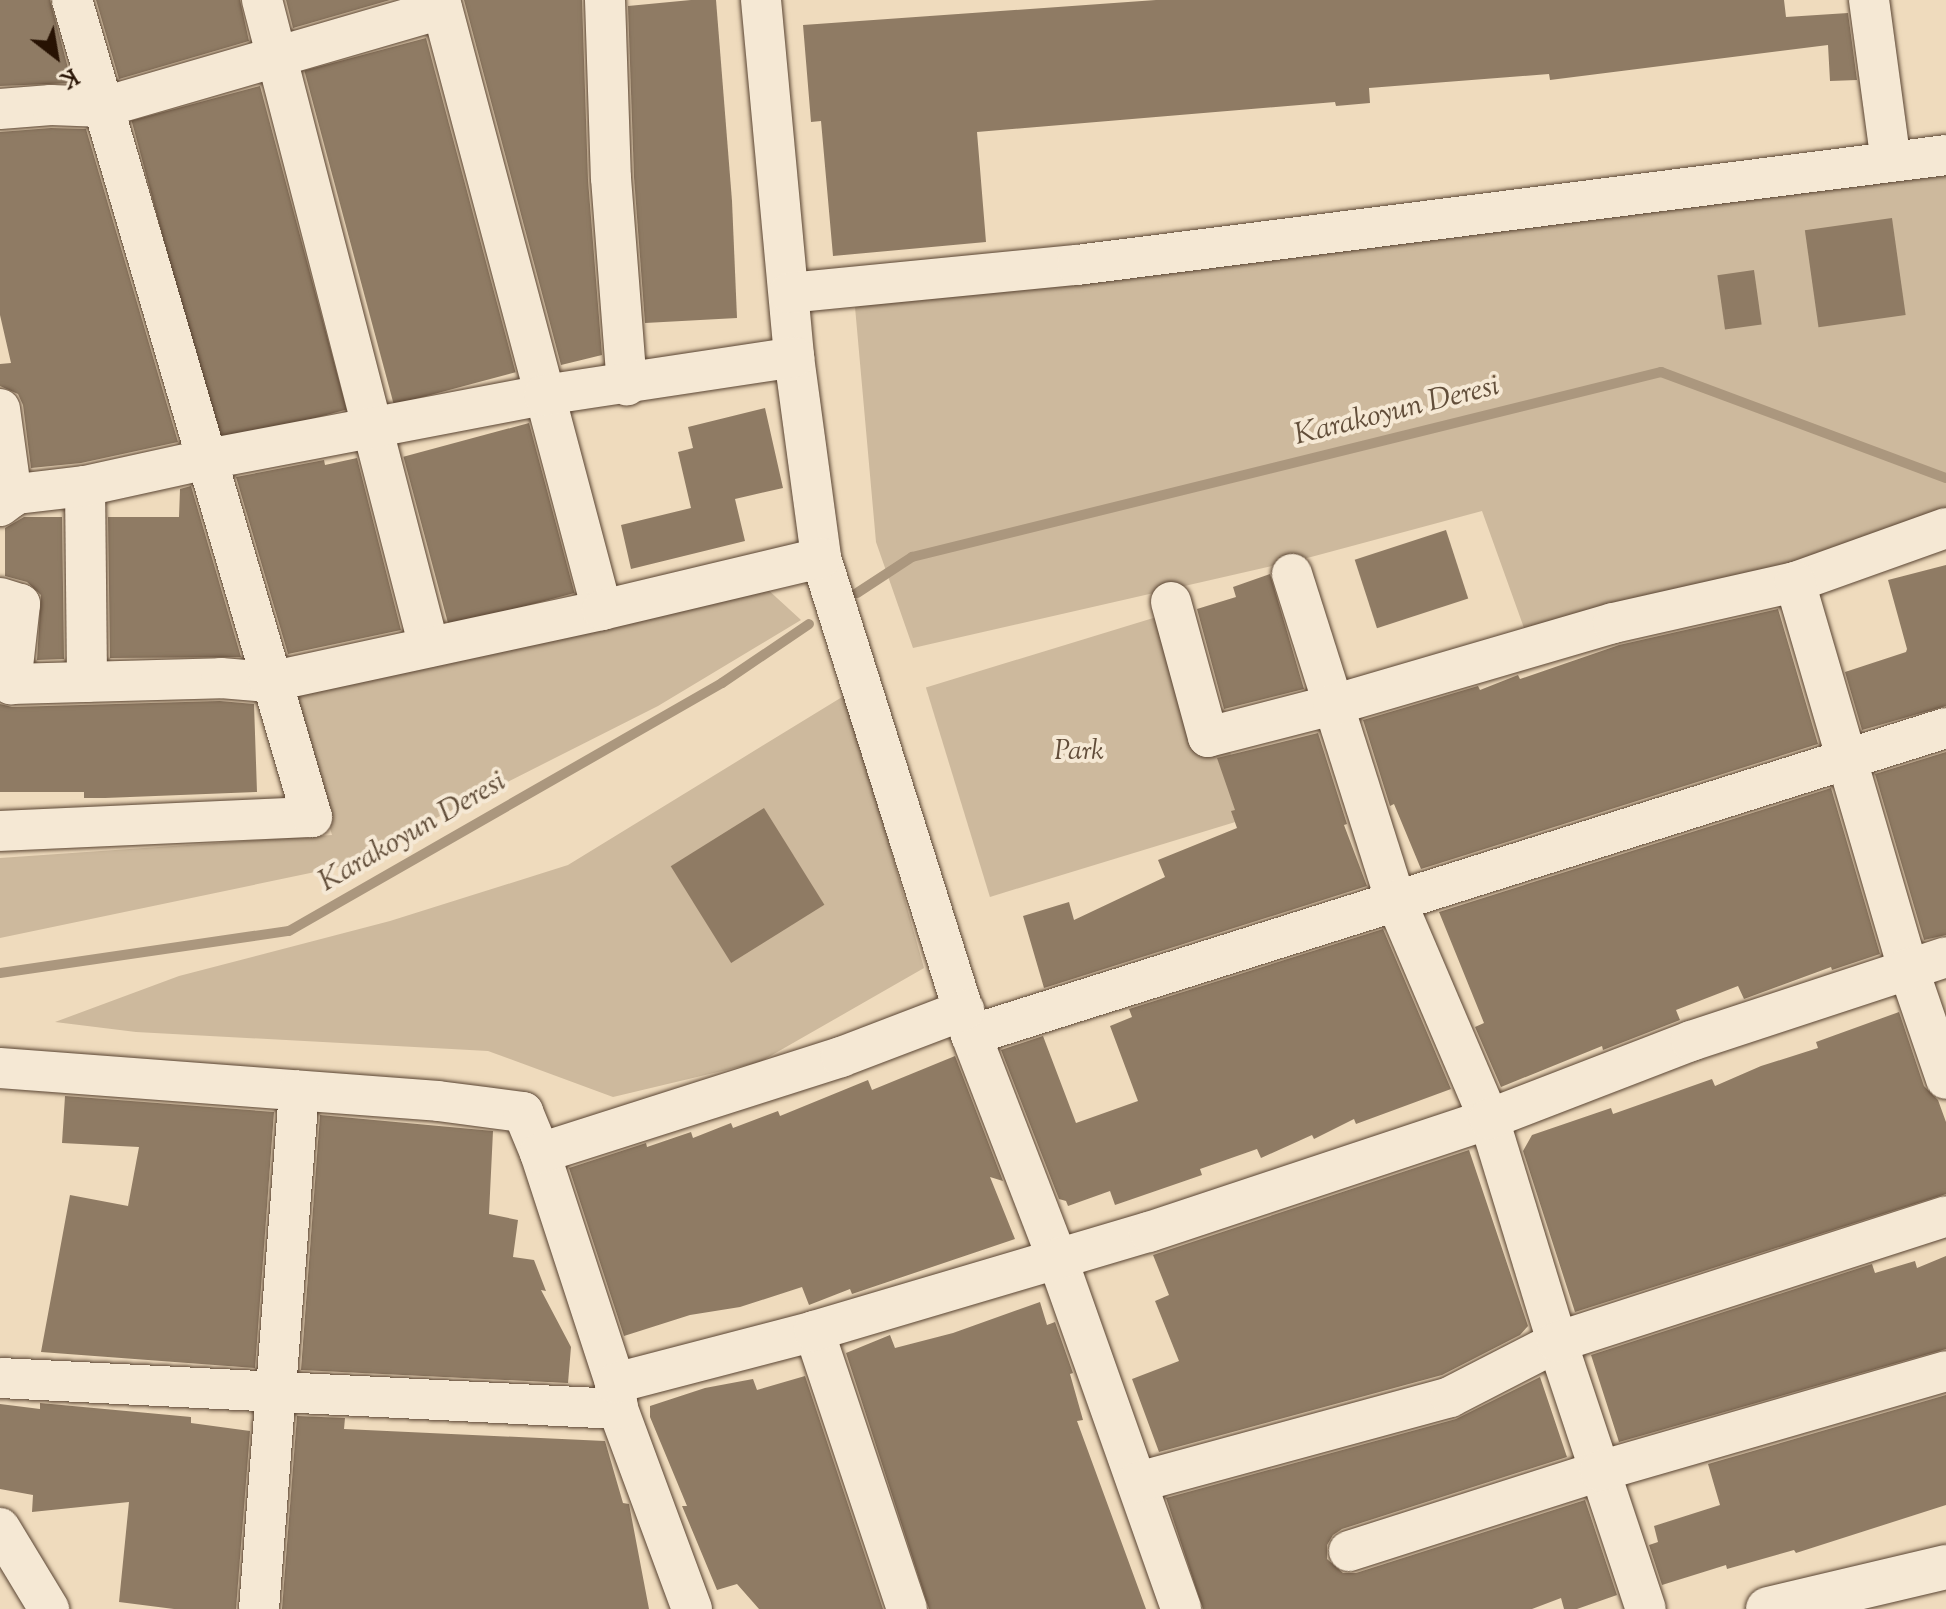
<!DOCTYPE html>
<html>
<head>
<meta charset="utf-8">
<style>
	body { margin:0 }
	#map { position:relative; width:1946px; height:1609px; overflow:hidden; background:#efdbbd; font-family:"Sorts Mill Goudy",serif }
	div>[style] { position:absolute }
	.green>* { inset:0; background:#cdb99d; transform-origin:0 0 }
	.stream>* { height:10px; margin:-5px; padding:0 5px; transform-origin:5px; border-radius:5px; background:#ab977e }
	.building>* { inset:0; background:#8f7b64; transform-origin:0 0 }
	.roads { filter:drop-shadow(0 0 2px #594432) drop-shadow(0 0 2px #594432) }
	.minor>* { height:40px; margin:-20px; padding:0 20px; transform-origin:20px; border-radius:20px; background:#f5e8d4 }
	.tertiary>* { height:44px; margin:-22px; padding:0 22px; transform-origin:22px; border-radius:22px; background:#f5e8d4 }
	span { translate:-50% -50%; white-space:nowrap; text-align:center; line-height:1.15; -webkit-text-stroke:8px #f5e8d4; paint-order:stroke }
	.park-label { font-size:28px; color:#614c39; font-style:italic }
	.water-label { font-size:30px; color:#624e3a; font-style:italic }
	.north { position:absolute; left:16px; top:16px; width:80px; height:80px; -webkit-text-stroke:6px #f5e8d4; paint-order:stroke; rotate:149deg; font-size:22px; font-weight:700; line-height:32px; text-align:center; color:#271203 }
	.north::after { content:''; display:block; margin:auto; width:28px; height:36px; background:#271203; clip-path:polygon(50% 0,100% 100%,50% 72%,0 100%) }
</style>
</head>
<body>
<div id="map">
	<div class="green">
		<i style="clip-path:polygon(1946px 171px,1946px 515px,1737px 579px,1524px 628px,1482px 511px,1311px 557px,913px 648px,876px 542px,855px 307px,1414px 230px)"></i>
		<i style="clip-path:polygon(765px 587px,801px 620px,658px 706px,339px 867px,0 938px,0 858px,332px 835px,291px 694px)"></i>
		<i style="left:1186px;top:608px;width:219px;height:272px;rotate:73deg"></i>
		<i style="clip-path:polygon(847px 694px,924px 968px,760px 1062px,613px 1097px,488px 1051px,136px 1032px,55px 1022px,179px 976px,390px 921px,568px 865px)"></i>
	</div>
	<div class="stream">
		<i style="left:857px;top:593px;width:66px;rotate:-33.2deg"></i>
		<i style="left:912px;top:557px;width:772px;rotate:-13.87deg"></i>
		<i style="left:1661px;top:372px;width:304px;rotate:20.4deg"></i>
		<i style="left:0;top:973px;width:292px;rotate:-8.3deg"></i>
		<i style="left:289px;top:931px;width:499px;rotate:-29.8deg"></i>
		<i style="left:722px;top:683px;width:105px;rotate:-34.1deg"></i>
	</div>
	<div class="building">
		<i style="clip-path:polygon(0 0,50px 0,72px 83px,0 86px)"></i>
		<i style="clip-path:polygon(96px 0,240px 0,249px 41px,119px 79px)"></i>
		<i style="clip-path:polygon(286px 0,390px 0,293px 28px)"></i>
		<i style="clip-path:polygon(464px 0,582px 0,588px 180px,602px 355px,561px 365px)"></i>
		<i style="clip-path:polygon(691px 0,716px 0,732px 201px,737px 318px,645px 323px,634px 177px,628px 6px)"></i>
		<i style="clip-path:polygon(1156px 0,1784px 0,1786px 17px,1848px 13px,1857px 80px,1830px 81px,1828px 45px,1550px 80px,1549px 74px,1369px 88px,1370px 103px,1336px 106px,1335px 102px,977px 132px,986px 242px,833px 256px,821px 121px,811px 122px,803px 25px)"></i>
		<i style="left:426px;top:38px;width:346px;height:126px;rotate:75deg"></i>
		<i style="left:260px;top:86px;width:335px;height:133px;rotate:75deg"></i>
		<i style="clip-path:polygon(51px 128px,86px 129px,178px 442px,81px 463px,31px 468px,23px 405px,18px 394px,0 386px,0 364px,11px 363px,0 315px,0 132px)"></i>
		<i style="left:1892px;top:218px;width:98px;height:88px;rotate:82deg"></i>
		<i style="left:1754px;top:270px;width:55px;height:37px;rotate:82deg"></i>
		<i style="clip-path:polygon(765px 408px,783px 488px,735px 499px,745px 541px,631px 569px,621px 525px,691px 508px,678px 452px,693px 448px,688px 427px)"></i>
		<i style="left:529px;top:423px;width:176px;height:130px;rotate:75deg"></i>
		<i style="clip-path:polygon(357px 458px,401px 630px,288px 654px,236px 477px,324px 460px,325px 465px)"></i>
		<i style="clip-path:polygon(191px 486px,241px 657px,110px 658px,108px 517px,179px 517px,180px 489px)"></i>
		<i style="clip-path:polygon(24px 517px,62px 517px,64px 659px,37px 660px,41px 595px,27px 582px,5px 576px,5px 528px)"></i>
		<i style="left:1446px;top:530px;width:72px;height:96px;rotate:72deg"></i>
		<i style="clip-path:polygon(1946px 565px,1946px 706px,1862px 730px,1845px 672px,1906px 652px,1907px 649px,1888px 580px)"></i>
		<i style="clip-path:polygon(1270px 574px,1304px 689px,1224px 709px,1197px 609px,1236px 597px,1233px 587px)"></i>
		<i style="clip-path:polygon(1778px 609px,1818px 744px,1421px 869px,1394px 804px,1390px 806px,1363px 720px,1478px 686px,1480px 690px,1518px 675px,1520px 679px,1619px 645px)"></i>
		<i style="clip-path:polygon(220px 701px,254px 704px,257px 792px,105px 798px,84px 798px,84px 792px,0 792px,0 704px,12px 707px)"></i>
		<i style="clip-path:polygon(1318px 733px,1347px 824px,1344px 825px,1367px 886px,1044px 988px,1023px 916px,1069px 902px,1074px 920px,1165px 877px,1158px 860px,1237px 828px,1231px 811px,1235px 810px,1217px 758px)"></i>
		<i style="clip-path:polygon(1946px 752px,1946px 935px,1924px 940px,1875px 774px)"></i>
		<i style="clip-path:polygon(1831px 788px,1880px 954px,1832px 970px,1831px 967px,1744px 999px,1738px 986px,1676px 1010px,1680px 1020px,1603px 1050px,1602px 1046px,1501px 1087px,1475px 1027px,1484px 1023px,1439px 912px)"></i>
		<i style="left:764px;top:808px;width:114px;height:110px;rotate:58deg"></i>
		<i style="clip-path:polygon(1383px 929px,1451px 1089px,1356px 1124px,1354px 1119px,1314px 1139px,1312px 1135px,1261px 1158px,1257px 1149px,1200px 1169px,1202px 1175px,1115px 1205px,1110px 1191px,1068px 1206px,1066px 1201px,1059px 1199px,1001px 1050px,1043px 1036px,1076px 1123px,1138px 1101px,1110px 1026px,1132px 1017px,1129px 1009px)"></i>
		<i style="clip-path:polygon(1899px 1012px,1924px 1086px,1938px 1100px,1946px 1122px,1946px 1194px,1575px 1312px,1523px 1151px,1532px 1135px,1611px 1108px,1613px 1114px,1712px 1079px,1715px 1086px,1761px 1066px,1818px 1048px,1816px 1042px)"></i>
		<i style="clip-path:polygon(955px 1056px,1003px 1181px,990px 1177px,1015px 1239px,852px 1294px,850px 1289px,809px 1305px,802px 1287px,740px 1307px,690px 1315px,624px 1336px,569px 1168px,646px 1143px,647px 1147px,691px 1132px,693px 1138px,731px 1123px,733px 1128px,778px 1111px,780px 1116px,868px 1080px,872px 1090px)"></i>
		<i style="clip-path:polygon(65px 1096px,274px 1112px,255px 1368px,41px 1352px,70px 1195px,128px 1206px,139px 1147px,62px 1143px)"></i>
		<i style="clip-path:polygon(320px 1115px,493px 1131px,489px 1214px,518px 1220px,513px 1257px,534px 1260px,546px 1291px,541px 1290px,571px 1347px,568px 1383px,301px 1370px)"></i>
		<i style="clip-path:polygon(1469px 1150px,1528px 1326px,1520px 1335px,1442px 1375px,1159px 1452px,1132px 1379px,1179px 1361px,1155px 1301px,1169px 1295px,1153px 1255px)"></i>
		<i style="clip-path:polygon(1946px 1256px,1946px 1349px,1619px 1442px,1591px 1355px,1872px 1264px,1875px 1273px,1915px 1261px,1917px 1268px)"></i>
		<i style="clip-path:polygon(1040px 1302px,1047px 1325px,1055px 1322px,1073px 1373px,1070px 1374px,1083px 1420px,1077px 1421px,1146px 1609px,929px 1609px,846px 1353px,890px 1335px,895px 1348px,953px 1333px)"></i>
		<i style="clip-path:polygon(805px 1376px,883px 1609px,759px 1609px,737px 1584px,717px 1590px,682px 1506px,687px 1506px,650px 1417px,650px 1406px,705px 1388px,753px 1379px,757px 1390px)"></i>
		<i style="clip-path:polygon(1540px 1377px,1567px 1457px,1342px 1529px,1333px 1535px,1327px 1545px,1327px 1559px,1343px 1573px,1356px 1573px,1585px 1500px,1617px 1595px,1577px 1609px,1564px 1609px,1561px 1598px,1532px 1609px,1203px 1609px,1166px 1498px,1456px 1419px)"></i>
		<i style="clip-path:polygon(1946px 1395px,1946px 1505px,1796px 1553px,1794px 1550px,1727px 1569px,1726px 1565px,1662px 1585px,1649px 1545px,1658px 1542px,1654px 1526px,1720px 1505px,1708px 1464px)"></i>
		<i style="clip-path:polygon(40px 1403px,191px 1417px,191px 1423px,250px 1431px,236px 1609px,174px 1609px,119px 1602px,129px 1502px,32px 1512px,33px 1495px,0 1489px,0 1404px,40px 1409px)"></i>
		<i style="clip-path:polygon(297px 1416px,345px 1418px,344px 1429px,605px 1441px,623px 1503px,629px 1504px,649px 1609px,282px 1609px)"></i>
	</div>
	<div class="roads">
		<div class="minor">
			<i style="left:262px;top:0;width:668px;rotate:75.53deg"></i>
			<i style="left:440px;top:0;width:631px;rotate:75.13deg"></i>
			<i style="left:605px;top:0;width:178px;rotate:88.1deg"></i>
			<i style="left:611px;top:178px;width:208px;rotate:85.6deg"></i>
			<i style="left:761px;top:0;width:359px;rotate:84.7deg"></i>
			<i style="left:794px;top:357px;width:203px;rotate:82.3deg"></i>
			<i style="left:821px;top:558px;width:500px;rotate:72.54deg"></i>
			<i style="left:971px;top:1035px;width:239px;rotate:68.9deg"></i>
			<i style="left:1057px;top:1258px;width:372px;rotate:70.5deg"></i>
			<i style="left:1869px;top:0;width:163px;rotate:82.3deg"></i>
			<i style="left:0;top:109px;width:51px;rotate:-4.5deg"></i>
			<i style="left:51px;top:105px;width:53px;rotate:2.2deg"></i>
			<i style="left:104px;top:107px;width:352px;rotate:-16.2deg"></i>
			<i style="left:789px;top:293px;width:289px;rotate:-5.6deg"></i>
			<i style="left:1077px;top:265px;width:876px;rotate:-7.21deg"></i>
			<i style="left:0;top:409px;width:89px;rotate:82.2deg"></i>
			<i style="left:12px;top:497px;width:15px;rotate:143deg"></i>
			<i style="left:85px;top:486px;width:196px;rotate:89.4deg"></i>
			<i style="left:0;top:496px;width:86px;rotate:-6.7deg"></i>
			<i style="left:85px;top:486px;width:126px;rotate:-12.4deg"></i>
			<i style="left:208px;top:459px;width:342px;rotate:-10.8deg"></i>
			<i style="left:544px;top:395px;width:253px;rotate:-8.6deg"></i>
			<i style="left:1292px;top:574px;width:343px;rotate:72.4deg"></i>
			<i style="left:1396px;top:901px;width:237px;rotate:66.9deg"></i>
			<i style="left:1489px;top:1119px;width:233px;rotate:73deg"></i>
			<i style="left:1557px;top:1342px;width:281px;rotate:71.6deg"></i>
			<i style="left:1795px;top:582px;width:160px;rotate:-19.7deg"></i>
			<i style="left:0;top:598px;width:21px;rotate:17deg"></i>
			<i style="left:20px;top:604px;width:81px;rotate:96.4deg"></i>
			<i style="left:11px;top:684px;width:210px;rotate:-1.6deg"></i>
			<i style="left:221px;top:678px;width:48px;rotate:4.8deg"></i>
			<i style="left:269px;top:682px;width:341px;rotate:-12.2deg"></i>
			<i style="left:602px;top:610px;width:225px;rotate:-13.4deg"></i>
			<i style="left:1171px;top:602px;width:140px;rotate:74.7deg"></i>
			<i style="left:1208px;top:737px;width:129px;rotate:-14.4deg"></i>
			<i style="left:1333px;top:705px;width:292px;rotate:-16.3deg"></i>
			<i style="left:1613px;top:623px;width:187px;rotate:-12.7deg"></i>
			<i style="left:1795px;top:582px;width:402px;rotate:73.7deg"></i>
			<i style="left:1908px;top:968px;width:117px;rotate:71.1deg"></i>
			<i style="left:0;top:831px;width:312px;rotate:-2.6deg"></i>
			<i style="left:312px;top:817px;width:852px;rotate:-106.37deg"></i>
			<i style="left:971px;top:1035px;width:1022px;rotate:-17.48deg"></i>
			<i style="left:0;top:1068px;width:439px;rotate:4.3deg"></i>
			<i style="left:438px;top:1101px;width:86px;rotate:7.4deg"></i>
			<i style="left:523px;top:1112px;width:44px;rotate:67.5deg"></i>
			<i style="left:540px;top:1153px;width:242px;rotate:71.9deg"></i>
			<i style="left:540px;top:1153px;width:316px;rotate:-17.7deg"></i>
			<i style="left:841px;top:1057px;width:132px;rotate:-20.9deg"></i>
			<i style="left:814px;top:1331px;width:293px;rotate:71.5deg"></i>
			<i style="left:0;top:1378px;width:619px;rotate:2.87deg"></i>
			<i style="left:1138px;top:1482px;width:323px;rotate:-15.2deg"></i>
			<i style="left:1450px;top:1397px;width:120px;rotate:-27.2deg"></i>
			<i style="left:1557px;top:1342px;width:409px;rotate:-17.9deg"></i>
			<i style="left:0;top:1528px;width:95px;rotate:58.8deg"></i>
			<i style="left:1349px;top:1551px;width:263px;rotate:-17.7deg"></i>
			<i style="left:1600px;top:1471px;width:360px;rotate:-16.1deg"></i>
			<i style="left:259px;top:1609px;width:520px;rotate:-85.58deg"></i>
			<i style="left:692px;top:1609px;width:213px;rotate:-110.3deg"></i>
			<i style="left:618px;top:1409px;width:26px;rotate:-97deg"></i>
			<i style="left:615px;top:1383px;width:206px;rotate:-14.6deg"></i>
			<i style="left:814px;top:1331px;width:349px;rotate:-16.5deg"></i>
			<i style="left:1149px;top:1232px;width:358px;rotate:-18.4deg"></i>
			<i style="left:1489px;top:1119px;width:217px;rotate:-21.1deg"></i>
			<i style="left:1691px;top:1041px;width:268px;rotate:-18.2deg"></i>
		</div>
		<div class="tertiary">
			<i style="left:1768px;top:1609px;width:183px;rotate:-13.3deg"></i>
		</div>
	</div>
	<div class="park-label">
		<span style="left:1079px;top:752px">Park</span>
	</div>
	<div class="water-label">
		<span style="left:1397px;top:412px;rotate:-14deg">Karakoyun Deresi</span>
		<span style="left:413px;top:833px;rotate:-30deg">Karakoyun Deresi</span>
	</div>
	<div class="north">K</div>
</div>
</body>
</html>
